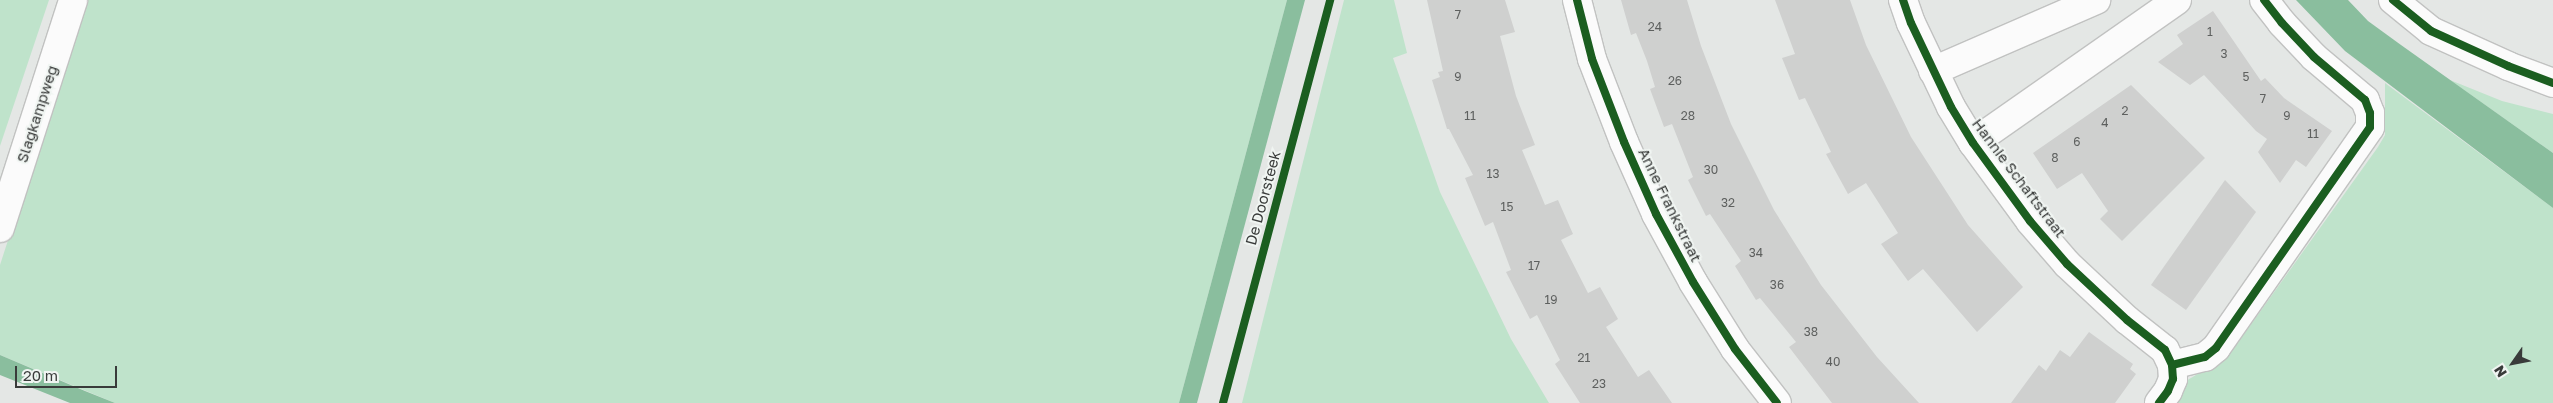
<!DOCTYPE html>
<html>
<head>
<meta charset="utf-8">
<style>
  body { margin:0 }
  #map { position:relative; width:2553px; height:403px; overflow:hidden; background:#e4e7e5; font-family:"Golos Text",sans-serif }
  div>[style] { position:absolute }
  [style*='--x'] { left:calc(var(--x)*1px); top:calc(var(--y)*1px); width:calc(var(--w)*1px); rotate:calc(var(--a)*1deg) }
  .green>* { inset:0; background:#bfe3cb }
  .water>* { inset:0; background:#8abe9e }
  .building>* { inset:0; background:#cfd0cf }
  .roads { filter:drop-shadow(1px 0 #c1c2c1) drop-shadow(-1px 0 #c1c2c1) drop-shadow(0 1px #c1c2c1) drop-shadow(0 -1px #c1c2c1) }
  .minor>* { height:28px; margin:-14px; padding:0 14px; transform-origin:14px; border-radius:14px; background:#fbfbfb }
  .cycleway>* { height:8px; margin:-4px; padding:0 4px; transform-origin:4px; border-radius:4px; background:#1b5e20 }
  span { translate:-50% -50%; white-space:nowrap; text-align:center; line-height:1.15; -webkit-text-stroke:4px #f0f5f2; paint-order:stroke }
  .number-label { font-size:12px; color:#5e605f }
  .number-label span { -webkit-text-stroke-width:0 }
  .street-label { font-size:15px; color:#393b3a }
  .north { position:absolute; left:2488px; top:338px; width:50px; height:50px; -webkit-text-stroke:4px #f0f5f2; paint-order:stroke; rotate:237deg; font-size:14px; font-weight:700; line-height:20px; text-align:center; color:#393b3a }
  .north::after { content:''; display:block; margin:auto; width:18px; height:22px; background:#393b3a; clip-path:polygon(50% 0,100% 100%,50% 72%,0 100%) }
  .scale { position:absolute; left:15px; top:366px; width:102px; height:22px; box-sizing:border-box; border:2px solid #393b3a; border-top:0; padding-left:6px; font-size:15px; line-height:18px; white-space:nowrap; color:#393b3a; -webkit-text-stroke:4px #f0f5f2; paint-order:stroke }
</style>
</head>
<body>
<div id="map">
  <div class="green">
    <i style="clip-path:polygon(0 0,49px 0,0 146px)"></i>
    <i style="clip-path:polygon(86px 0,1287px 0,1179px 403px,115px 403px,0 355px,0 265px)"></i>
    <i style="clip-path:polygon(1344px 0,1394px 0,1407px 53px,1393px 58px,1440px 192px,1511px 339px,1549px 403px,1242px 403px)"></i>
    <i style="clip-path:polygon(2450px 80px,2502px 101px,2553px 114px,2553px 153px)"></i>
    <i style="clip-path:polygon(2385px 83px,2553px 208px,2553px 403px,2173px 403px,2186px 381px,2229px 355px,2378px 147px,2385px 135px)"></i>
  </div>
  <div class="water">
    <i style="clip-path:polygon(1287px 0,1305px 0,1197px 403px,1179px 403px)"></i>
    <i style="clip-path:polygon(2296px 0,2348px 0,2368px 21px,2401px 45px,2553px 153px,2553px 208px,2345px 51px)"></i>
    <i style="clip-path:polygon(0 355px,85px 391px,115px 403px,70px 403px,0 375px)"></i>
  </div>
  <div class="building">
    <i style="clip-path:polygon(1427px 0,1505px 0,1515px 32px,1500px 36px,1516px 96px,1535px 145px,1522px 150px,1545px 205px,1558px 200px,1573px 234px,1561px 240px,1588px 293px,1600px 287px,1618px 319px,1606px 327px,1638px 377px,1649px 370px,1672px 403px,1580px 403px,1555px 364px,1560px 360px,1537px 315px,1530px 319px,1506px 272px,1511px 270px,1493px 222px,1485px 226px,1465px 178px,1473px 175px,1449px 129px,1447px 129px,1432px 80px,1440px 77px,1438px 72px,1443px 71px)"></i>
    <i style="clip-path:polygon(1621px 0,1687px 0,1701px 46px,1731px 124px,1774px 210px,1821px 285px,1877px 357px,1919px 403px,1832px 403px,1789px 347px,1796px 342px,1760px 298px,1756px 300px,1735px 266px,1741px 261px,1710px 214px,1706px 216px,1688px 180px,1693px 177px,1672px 124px,1664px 127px,1650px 89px,1655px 87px,1647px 61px,1636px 33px,1631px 35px)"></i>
    <i style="clip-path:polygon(1775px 0,1850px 0,1866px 45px,1911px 137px,1968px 225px,2023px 287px,1977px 332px,1923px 269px,1908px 281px,1881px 244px,1898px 233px,1866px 183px,1848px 194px,1826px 154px,1831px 152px,1805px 98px,1799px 100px,1782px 58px,1795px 54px)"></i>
    <i style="clip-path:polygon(2213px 11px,2261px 81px,2265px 78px,2284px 98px,2332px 131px,2306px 167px,2296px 160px,2280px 183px,2258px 152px,2267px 139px,2256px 131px,2204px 75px,2190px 85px,2158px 62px,2183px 44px,2177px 35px)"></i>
    <i style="clip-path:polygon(2131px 85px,2205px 158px,2122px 241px,2100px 219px,2108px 211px,2082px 173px,2057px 189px,2033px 153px)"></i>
    <i style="clip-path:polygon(2225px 180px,2256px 212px,2186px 310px,2151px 285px)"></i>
    <i style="clip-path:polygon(2089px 332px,2133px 364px,2130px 369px,2136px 374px,2115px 403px,2011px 403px,2039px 365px,2046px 371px,2060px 350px,2070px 357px)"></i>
  </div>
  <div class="roads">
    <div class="minor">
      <i style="--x:1577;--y:0;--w:61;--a:75.7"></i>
      <i style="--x:1592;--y:59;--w:89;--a:68.9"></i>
      <i style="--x:1624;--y:142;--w:79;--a:66"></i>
      <i style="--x:1656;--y:214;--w:77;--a:61.4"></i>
      <i style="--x:1693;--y:282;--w:79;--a:57.9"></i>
      <i style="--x:1735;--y:349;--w:68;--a:52.1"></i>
      <i style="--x:1903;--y:0;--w:24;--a:71"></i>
      <i style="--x:1911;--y:23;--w:93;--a:64.5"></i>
      <i style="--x:1951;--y:107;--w:42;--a:58.6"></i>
      <i style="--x:1973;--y:143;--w:97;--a:53.8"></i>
      <i style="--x:2030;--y:221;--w:57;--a:49.3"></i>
      <i style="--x:2067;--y:264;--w:82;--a:43"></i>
      <i style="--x:2127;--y:320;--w:48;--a:38.3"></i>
      <i style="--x:2165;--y:350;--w:17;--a:65"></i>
      <i style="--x:2172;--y:365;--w:14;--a:86"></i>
      <i style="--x:2173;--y:379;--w:13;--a:113"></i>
      <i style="--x:2168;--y:391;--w:15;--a:127"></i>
      <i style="--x:2393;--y:0;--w:49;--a:39.2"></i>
      <i style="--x:2431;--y:31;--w:85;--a:24.4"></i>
      <i style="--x:2508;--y:66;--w:48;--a:20.7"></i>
      <i style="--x:1933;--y:71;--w:178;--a:-23.5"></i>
      <i style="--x:1973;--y:143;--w:249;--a:-35"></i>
      <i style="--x:0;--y:228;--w:239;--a:-72.2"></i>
      <i style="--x:2172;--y:365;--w:34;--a:-14"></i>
      <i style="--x:2205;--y:357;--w:14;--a:-39"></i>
      <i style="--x:2216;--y:348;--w:269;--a:-55.1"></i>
      <i style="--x:2370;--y:127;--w:14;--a:-90"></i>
      <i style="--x:2370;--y:113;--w:14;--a:-111"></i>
      <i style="--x:2365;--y:100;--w:67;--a:-139.9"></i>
      <i style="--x:2314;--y:57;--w:47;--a:-133.3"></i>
      <i style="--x:2282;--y:23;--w:29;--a:-128"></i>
    </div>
  </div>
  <div class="cycleway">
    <i style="--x:1577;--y:0;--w:61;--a:75.7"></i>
    <i style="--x:1592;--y:59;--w:89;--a:68.9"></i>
    <i style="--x:1624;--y:142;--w:79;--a:66"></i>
    <i style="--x:1656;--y:214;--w:77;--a:61.4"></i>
    <i style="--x:1693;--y:282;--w:79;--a:57.9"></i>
    <i style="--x:1735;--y:349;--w:68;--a:52.1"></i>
    <i style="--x:1903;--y:0;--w:24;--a:71"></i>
    <i style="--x:1911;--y:23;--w:93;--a:64.5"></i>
    <i style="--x:1951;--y:107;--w:42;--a:58.6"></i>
    <i style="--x:1973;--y:143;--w:97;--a:53.8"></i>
    <i style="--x:2030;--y:221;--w:57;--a:49.3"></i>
    <i style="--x:2067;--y:264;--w:82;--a:43"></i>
    <i style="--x:2127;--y:320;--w:48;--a:38.3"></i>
    <i style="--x:2165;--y:350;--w:17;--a:65"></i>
    <i style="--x:2172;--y:365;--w:14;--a:86"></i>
    <i style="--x:2173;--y:379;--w:13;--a:113"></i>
    <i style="--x:2168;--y:391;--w:15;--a:127"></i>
    <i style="--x:2393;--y:0;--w:49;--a:39.2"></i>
    <i style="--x:2431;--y:31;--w:85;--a:24.4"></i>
    <i style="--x:2508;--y:66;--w:48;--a:20.7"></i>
    <i style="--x:2172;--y:365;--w:34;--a:-14"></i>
    <i style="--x:2205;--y:357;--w:14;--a:-39"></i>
    <i style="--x:2216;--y:348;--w:269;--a:-55.1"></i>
    <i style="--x:2370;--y:127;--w:14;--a:-90"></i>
    <i style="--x:2370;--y:113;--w:14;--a:-111"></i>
    <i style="--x:2365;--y:100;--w:67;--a:-139.9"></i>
    <i style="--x:2314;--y:57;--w:47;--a:-133.3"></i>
    <i style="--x:2282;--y:23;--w:29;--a:-128"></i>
    <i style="--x:1223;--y:403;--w:417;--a:-75.1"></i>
  </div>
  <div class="number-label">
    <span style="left:1458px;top:15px">7</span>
    <span style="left:1655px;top:27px">24</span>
    <span style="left:2210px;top:32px">1</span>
    <span style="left:2224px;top:54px">3</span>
    <span style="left:1458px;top:77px">9</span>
    <span style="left:2246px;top:77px">5</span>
    <span style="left:1675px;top:81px">26</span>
    <span style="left:2263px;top:99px">7</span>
    <span style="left:2125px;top:111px">2</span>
    <span style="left:1470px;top:116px">11</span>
    <span style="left:1688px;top:116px">28</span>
    <span style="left:2287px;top:116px">9</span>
    <span style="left:2105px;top:123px">4</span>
    <span style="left:2313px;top:134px">11</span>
    <span style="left:2077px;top:142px">6</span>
    <span style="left:2055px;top:158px">8</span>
    <span style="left:1711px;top:170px">30</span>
    <span style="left:1493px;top:174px">13</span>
    <span style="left:1728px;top:203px">32</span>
    <span style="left:1507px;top:207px">15</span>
    <span style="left:1756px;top:253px">34</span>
    <span style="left:1534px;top:266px">17</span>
    <span style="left:1777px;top:285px">36</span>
    <span style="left:1551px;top:300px">19</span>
    <span style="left:1811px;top:332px">38</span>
    <span style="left:1584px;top:358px">21</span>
    <span style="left:1833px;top:362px">40</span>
    <span style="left:1599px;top:384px">23</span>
  </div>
  <div class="street-label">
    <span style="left:37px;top:114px;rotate:-72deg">Slagkampweg</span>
    <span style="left:2019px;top:178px;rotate:53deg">Hannie Schaftstraat</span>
    <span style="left:1263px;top:198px;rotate:-75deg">De Doorsteek</span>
    <span style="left:1670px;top:205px;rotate:64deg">Anne Frankstraat</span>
  </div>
  <div class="north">N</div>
  <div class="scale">20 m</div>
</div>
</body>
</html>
